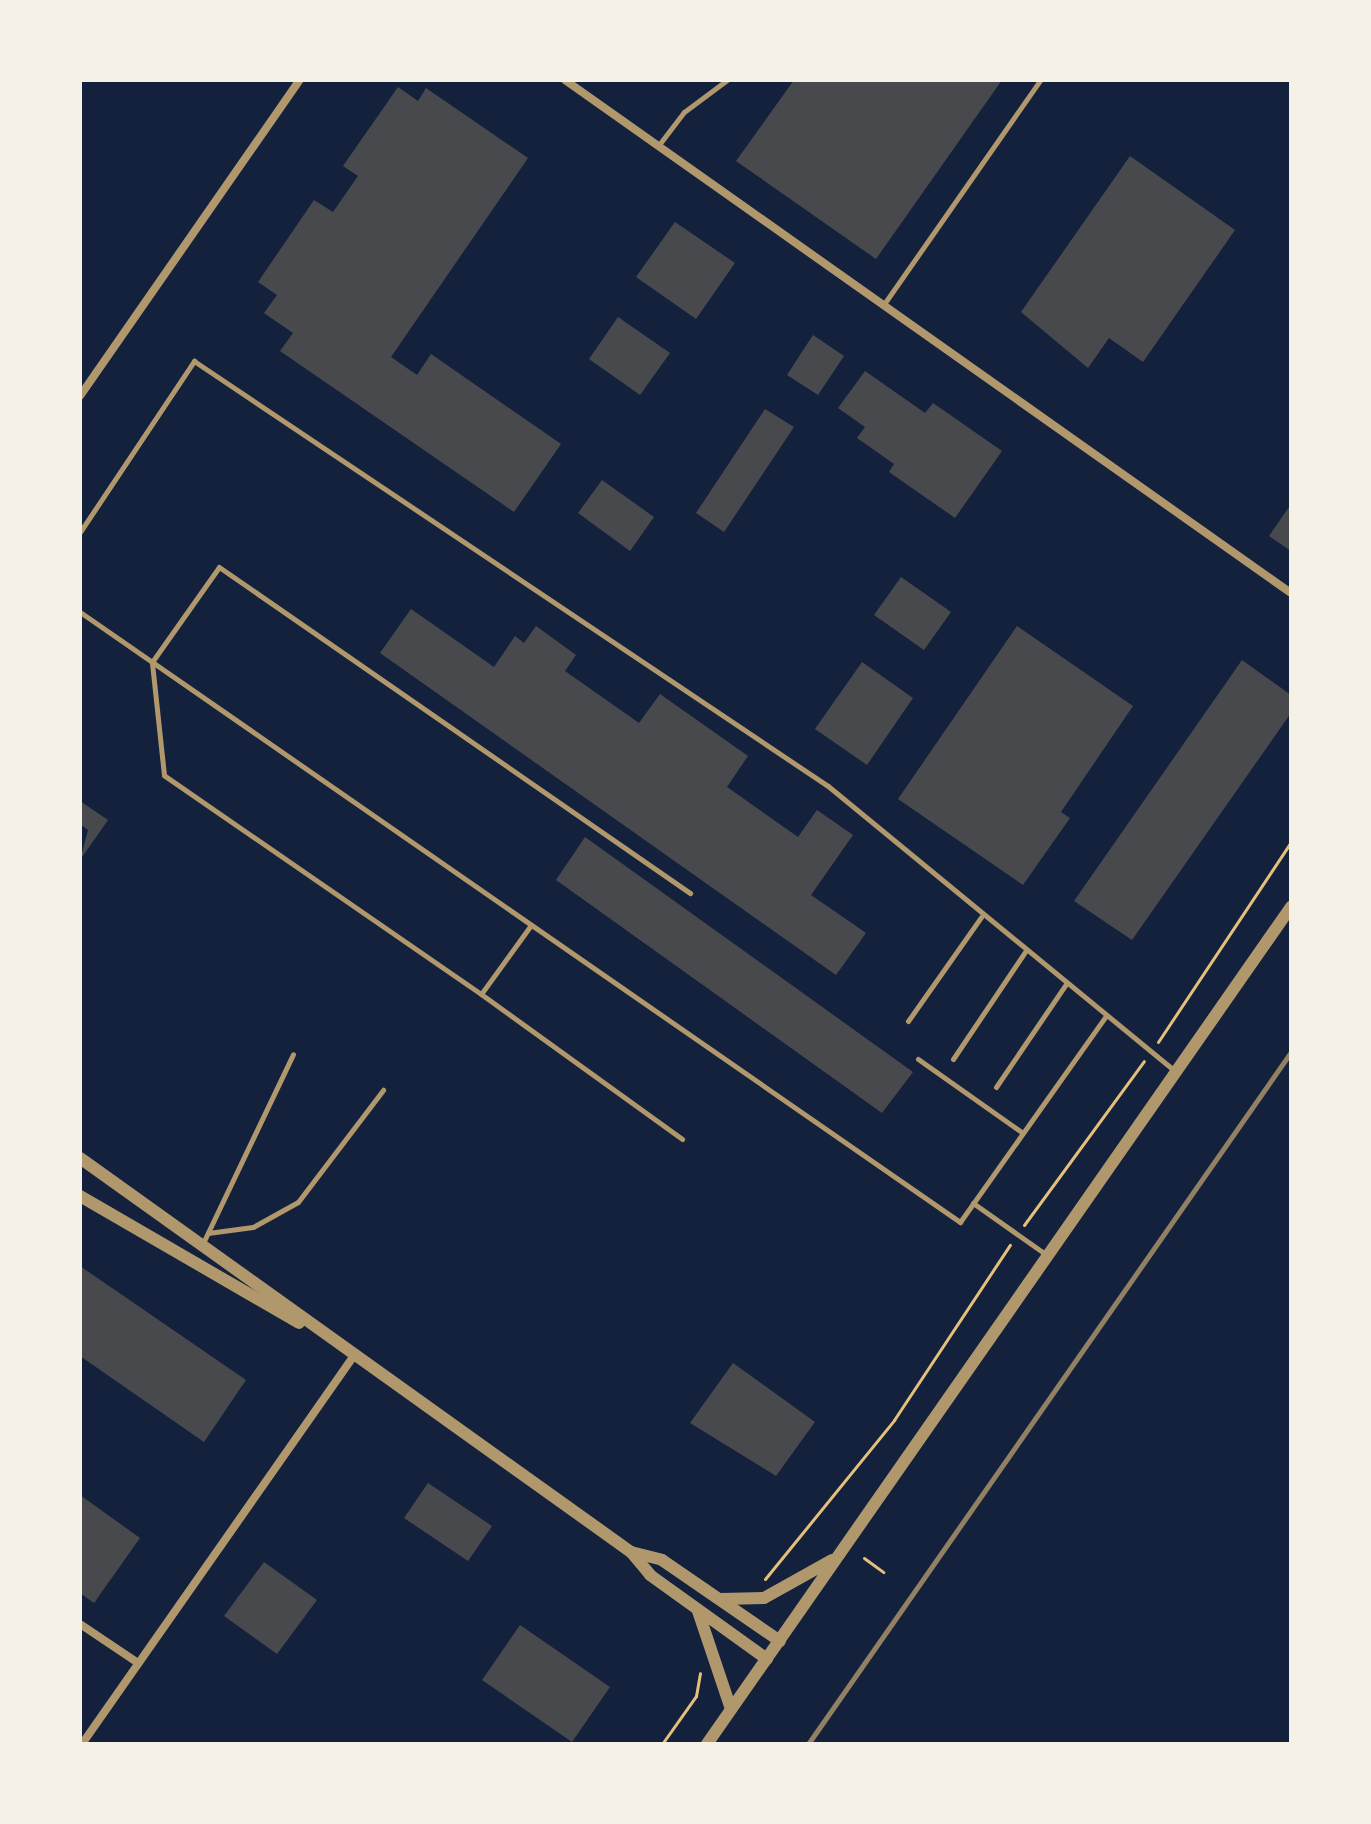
<!DOCTYPE html>
<html>
<head>
<meta charset="utf-8">
<style>
  body { margin:0 }
  #map { position:relative; width:1371px; height:1824px; overflow:hidden; background:#14213d; font-family:"Open Sans",sans-serif }
  div>[style] { position:absolute }
  [style*='--x'] { left:calc(var(--x)*1px); top:calc(var(--y)*1px); width:calc(var(--w)*1px); rotate:calc(var(--a)*1deg) }
  .building>* { inset:0; background:#48494c }
  .path>* { height:3px; margin:-1.5px; padding:0 1.5px; transform-origin:1.5px; border-radius:1.5px; background:#e5c07b }
  .service>* { height:5px; margin:-2.5px; padding:0 2.5px; transform-origin:2.5px; border-radius:2.5px; background:#b1986c }
  .minor>* { height:8px; margin:-4px; padding:0 4px; transform-origin:4px; border-radius:4px; background:#b1986c }
  .tertiary>* { height:12px; margin:-6px; padding:0 6px; transform-origin:6px; border-radius:6px; background:#b1986c }
  .rail>* { height:5px; margin:-2.5px; padding:0 2.5px; transform-origin:2.5px; border-radius:2.5px; background:#918062 }
  span { translate:-50% -50%; white-space:nowrap; text-align:center; line-height:1.15; -webkit-text-stroke:6px #f6f1e7; paint-order:stroke }
  .frame { position:absolute; inset:0; border:82px solid #f6f1e7; pointer-events:none }
</style>
</head>
<body>
<div id="map">
  <div class="building">
    <i style="clip-path:polygon(794px 80px,1002px 80px,876px 259px,736px 161px)"></i>
    <i style="clip-path:polygon(398px 87px,418px 101px,426px 88px,528px 158px,391px 357px,417px 375px,431px 354px,561px 444px,514px 512px,280px 351px,293px 333px,264px 313px,277px 295px,258px 282px,314px 200px,333px 212px,358px 176px,343px 166px)"></i>
    <i style="clip-path:polygon(1130px 156px,1235px 230px,1143px 362px,1109px 338px,1088px 368px,1021px 312px)"></i>
    <i style="clip-path:polygon(675px 222px,735px 263px,696px 319px,636px 277px)"></i>
    <i style="clip-path:polygon(618px 317px,670px 353px,640px 395px,589px 359px)"></i>
    <i style="clip-path:polygon(813px 335px,844px 356px,818px 395px,787px 375px)"></i>
    <i style="clip-path:polygon(865px 371px,925px 413px,933px 403px,1002px 451px,955px 518px,889px 472px,894px 464px,857px 438px,865px 427px,838px 408px)"></i>
    <i style="clip-path:polygon(765px 409px,794px 427px,724px 532px,696px 513px)"></i>
    <i style="clip-path:polygon(602px 480px,654px 517px,630px 551px,578px 513px)"></i>
    <i style="clip-path:polygon(1291px 504px,1291px 551px,1269px 536px)"></i>
    <i style="clip-path:polygon(901px 577px,951px 612px,924px 650px,874px 615px)"></i>
    <i style="clip-path:polygon(411px 609px,494px 667px,515px 636px,524px 643px,536px 626px,576px 655px,565px 671px,639px 723px,660px 694px,748px 756px,727px 787px,798px 837px,817px 810px,853px 835px,811px 895px,866px 933px,836px 975px,380px 653px)"></i>
    <i style="clip-path:polygon(1017px 626px,1133px 706px,1061px 812px,1070px 818px,1023px 885px,898px 799px)"></i>
    <i style="clip-path:polygon(1242px 660px,1291px 695px,1291px 713px,1132px 940px,1074px 901px)"></i>
    <i style="clip-path:polygon(862px 662px,913px 698px,867px 765px,815px 729px)"></i>
    <i style="clip-path:polygon(80px 801px,108px 820px,80px 860px,88px 830px,80px 824px)"></i>
    <i style="clip-path:polygon(585px 837px,913px 1072px,882px 1113px,556px 880px)"></i>
    <i style="clip-path:polygon(80px 1266px,246px 1380px,204px 1442px,80px 1356px)"></i>
    <i style="clip-path:polygon(733px 1363px,815px 1422px,776px 1476px,690px 1423px)"></i>
    <i style="clip-path:polygon(428px 1483px,492px 1526px,468px 1561px,404px 1518px)"></i>
    <i style="clip-path:polygon(80px 1495px,140px 1538px,94px 1603px,80px 1593px)"></i>
    <i style="clip-path:polygon(264px 1562px,317px 1600px,277px 1654px,224px 1616px)"></i>
    <i style="clip-path:polygon(520px 1625px,610px 1687px,572px 1742px,482px 1680px)"></i>
  </div>
  <div class="path">
    <i style="--x:1158;--y:1042;--w:240;--a:-56.4"></i>
    <i style="--x:1024;--y:1225;--w:203;--a:-53.8"></i>
    <i style="--x:864;--y:1558;--w:24;--a:36"></i>
    <i style="--x:765;--y:1579;--w:205;--a:-50.9"></i>
    <i style="--x:894;--y:1420;--w:210;--a:-56.5"></i>
    <i style="--x:662;--y:1744;--w:59;--a:-54.7"></i>
    <i style="--x:696;--y:1696;--w:23;--a:-80"></i>
  </div>
  <div class="service">
    <i style="--x:658;--y:146;--w:43;--a:-52.6"></i>
    <i style="--x:684;--y:112;--w:54;--a:-36.7"></i>
    <i style="--x:884;--y:304;--w:273;--a:-55.1"></i>
    <i style="--x:80;--y:532;--w:206;--a:-56.3"></i>
    <i style="--x:194;--y:361;--w:763;--a:33.84"></i>
    <i style="--x:828;--y:786;--w:449;--a:39.4"></i>
    <i style="--x:80;--y:612;--w:1071;--a:34.73"></i>
    <i style="--x:960;--y:1222;--w:251;--a:-54.7"></i>
    <i style="--x:531;--y:925;--w:85;--a:125.9"></i>
    <i style="--x:481;--y:994;--w:385;--a:-145.4"></i>
    <i style="--x:164;--y:775;--w:114;--a:-96.1"></i>
    <i style="--x:152;--y:662;--w:116;--a:-54.8"></i>
    <i style="--x:219;--y:567;--w:573;--a:34.69"></i>
    <i style="--x:481;--y:994;--w:248;--a:35.8"></i>
    <i style="--x:908;--y:1021;--w:127;--a:-54.9"></i>
    <i style="--x:918;--y:1059;--w:128;--a:35.2"></i>
    <i style="--x:953;--y:1059;--w:129;--a:-56.1"></i>
    <i style="--x:996;--y:1087;--w:125;--a:-55.8"></i>
    <i style="--x:973;--y:1203;--w:92;--a:35.2"></i>
    <i style="--x:208;--y:1233;--w:45;--a:-7.6"></i>
    <i style="--x:253;--y:1227;--w:51;--a:-29.1"></i>
    <i style="--x:298;--y:1202;--w:141;--a:-52.8"></i>
    <i style="--x:203;--y:1243;--w:209;--a:-64.5"></i>
  </div>
  <div class="minor">
    <i style="--x:565;--y:80;--w:889;--a:35.25"></i>
    <i style="--x:80;--y:396;--w:385;--a:-55.2"></i>
    <i style="--x:80;--y:1624;--w:70;--a:33.9"></i>
    <i style="--x:82;--y:1744;--w:475;--a:-55"></i>
  </div>
  <div class="tertiary">
    <i style="--x:80;--y:1158;--w:677;--a:35.57"></i>
    <i style="--x:631;--y:1552;--w:30;--a:50"></i>
    <i style="--x:650;--y:1575;--w:144;--a:35.7"></i>
    <i style="--x:80;--y:1196;--w:253;--a:30.1"></i>
    <i style="--x:631;--y:1552;--w:32;--a:14"></i>
    <i style="--x:662;--y:1560;--w:143;--a:34.5"></i>
    <i style="--x:721;--y:1599;--w:43;--a:-1.3"></i>
    <i style="--x:764;--y:1598;--w:78;--a:-29.2"></i>
    <i style="--x:698;--y:1611;--w:103;--a:71.4"></i>
    <i style="--x:707;--y:1744;--w:1021;--a:-55.1"></i>
  </div>
  <div class="rail">
    <i style="--x:808;--y:1744;--w:844;--a:-55.09"></i>
  </div>
  <div class="frame"></div>
</div>
</body>
</html>
